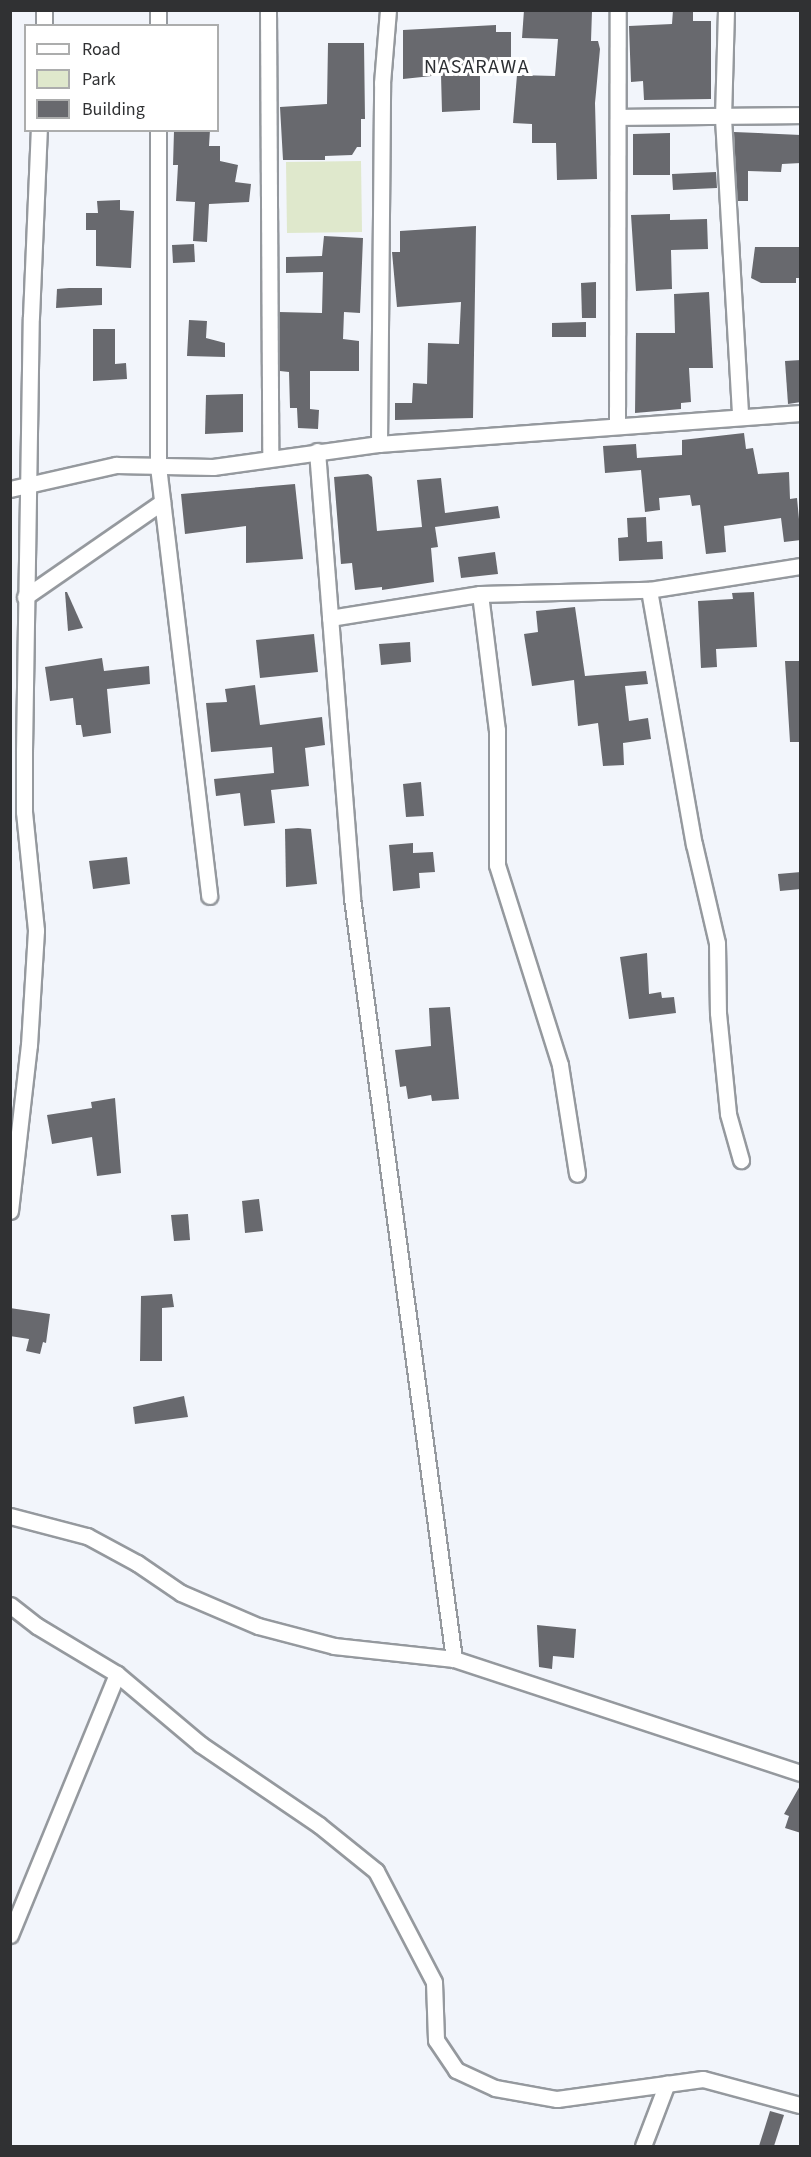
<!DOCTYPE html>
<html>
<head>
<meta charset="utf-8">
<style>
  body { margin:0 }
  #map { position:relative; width:811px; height:2157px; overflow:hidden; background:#f2f5fb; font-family:"Source Sans 3",sans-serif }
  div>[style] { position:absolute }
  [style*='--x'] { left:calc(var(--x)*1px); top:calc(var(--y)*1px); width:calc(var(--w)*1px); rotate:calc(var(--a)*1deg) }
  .green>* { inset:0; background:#dfe8cc }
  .building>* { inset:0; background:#68696e }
  .roads { filter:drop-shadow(2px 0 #95999e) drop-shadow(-2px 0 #95999e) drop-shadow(0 2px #95999e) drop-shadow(0 -2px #95999e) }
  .minor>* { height:15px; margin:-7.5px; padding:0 7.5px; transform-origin:7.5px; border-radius:7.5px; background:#fff }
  span { translate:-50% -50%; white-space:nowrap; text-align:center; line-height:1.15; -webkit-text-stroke:6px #fff; paint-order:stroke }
  .quarter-label { font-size:20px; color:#2c2f33; letter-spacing:1.5px }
  .frame { position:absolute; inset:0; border:12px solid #303133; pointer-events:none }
  .legend { position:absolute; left:24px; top:24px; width:195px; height:108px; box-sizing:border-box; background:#fff; border:2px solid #acadad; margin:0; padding:8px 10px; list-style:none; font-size:18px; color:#303133 }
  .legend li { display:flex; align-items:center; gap:12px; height:30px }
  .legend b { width:30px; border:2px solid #acadad }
</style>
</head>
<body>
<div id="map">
  <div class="green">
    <i style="clip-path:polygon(361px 161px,362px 232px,287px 233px,286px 162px)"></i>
  </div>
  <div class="building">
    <i style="clip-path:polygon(524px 10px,592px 11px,591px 41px,598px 41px,600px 49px,595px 103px,597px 179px,557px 180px,556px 143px,532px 143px,532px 124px,513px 123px,517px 75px,555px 76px,558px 39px,522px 38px)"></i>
    <i style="clip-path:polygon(673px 10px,693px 10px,693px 21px,711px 21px,711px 99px,644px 100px,643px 81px,631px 82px,629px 26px,672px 24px)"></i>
    <i style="clip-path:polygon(496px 25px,496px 32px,511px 32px,511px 61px,480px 62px,480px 110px,442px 112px,441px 75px,403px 79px,403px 30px)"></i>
    <i style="clip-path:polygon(328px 43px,364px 43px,365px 119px,361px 119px,361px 147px,357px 147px,352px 155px,325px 156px,325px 160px,283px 160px,280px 107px,327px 104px)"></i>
    <i style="clip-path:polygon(210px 130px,209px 146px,220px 146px,220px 161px,238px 165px,235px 182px,251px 184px,249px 202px,209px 204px,207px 242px,193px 241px,195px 202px,176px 201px,178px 165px,173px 165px,174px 131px)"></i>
    <i style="clip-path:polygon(734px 132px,801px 135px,801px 163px,782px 164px,781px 172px,748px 171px,748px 201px,737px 201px)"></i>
    <i style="clip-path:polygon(670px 133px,670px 175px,633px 175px,633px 134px)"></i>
    <i style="clip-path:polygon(716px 172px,717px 188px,673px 190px,672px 174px)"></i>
    <i style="clip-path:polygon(120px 200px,120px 210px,134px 211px,131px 268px,96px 266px,96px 230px,86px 230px,86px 213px,98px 213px,97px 201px)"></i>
    <i style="clip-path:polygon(670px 214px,670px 220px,707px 219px,708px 249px,671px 250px,672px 289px,636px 291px,631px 215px)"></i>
    <i style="clip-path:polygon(476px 226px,473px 418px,395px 420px,395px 403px,412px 403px,413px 383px,427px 384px,428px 343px,459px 344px,461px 302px,397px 307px,392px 252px,400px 252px,400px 231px)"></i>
    <i style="clip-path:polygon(324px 236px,363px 238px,360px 313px,344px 312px,343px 339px,359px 341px,359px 371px,310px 371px,310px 409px,319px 410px,318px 429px,298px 428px,297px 408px,290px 408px,289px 372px,280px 371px,279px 312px,322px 313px,323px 272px,286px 273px,286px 257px,322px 256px)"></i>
    <i style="clip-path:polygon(194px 244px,195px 262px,173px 263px,172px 245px)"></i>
    <i style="clip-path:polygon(755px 247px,801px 247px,801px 278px,796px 278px,796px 283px,761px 283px,751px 278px)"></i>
    <i style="clip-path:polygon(596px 282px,596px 318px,582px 318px,581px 283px)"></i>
    <i style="clip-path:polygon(69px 288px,102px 288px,102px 305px,56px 308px,57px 289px)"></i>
    <i style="clip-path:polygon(709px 292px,713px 368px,689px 368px,691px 402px,681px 403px,681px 409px,635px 413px,636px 333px,675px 333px,674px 294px)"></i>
    <i style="clip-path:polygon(189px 320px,207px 321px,206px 338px,225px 343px,225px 357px,187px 356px)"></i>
    <i style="clip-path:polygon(586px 322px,586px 337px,552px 337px,552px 323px)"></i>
    <i style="clip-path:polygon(93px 329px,115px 329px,115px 364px,126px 363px,127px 379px,93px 381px)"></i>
    <i style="clip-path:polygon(801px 360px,801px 402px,788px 404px,785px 361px)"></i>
    <i style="clip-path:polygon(243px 394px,243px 432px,205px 434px,206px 395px)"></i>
    <i style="clip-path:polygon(744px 433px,746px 449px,753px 448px,758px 474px,789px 472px,790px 499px,797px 498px,801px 540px,784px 542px,781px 518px,724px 526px,726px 552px,706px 554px,700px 505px,692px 506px,690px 495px,659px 498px,660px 510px,645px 512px,641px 470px,605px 473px,603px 446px,636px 444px,637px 458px,682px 455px,682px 440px)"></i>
    <i style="clip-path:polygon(368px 474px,372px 477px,377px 531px,422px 527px,417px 480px,441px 478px,445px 513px,498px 506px,500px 518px,435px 527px,438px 547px,431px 548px,434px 582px,382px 590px,382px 587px,355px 590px,352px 563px,341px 564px,334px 477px)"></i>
    <i style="clip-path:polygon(295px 484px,303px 559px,246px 563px,246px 526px,185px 534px,181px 494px)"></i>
    <i style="clip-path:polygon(646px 517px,647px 542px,662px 541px,663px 559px,619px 561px,618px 538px,628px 537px,627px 518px)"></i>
    <i style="clip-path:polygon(495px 552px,498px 574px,461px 578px,458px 557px)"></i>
    <i style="clip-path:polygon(65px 592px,67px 592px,83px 628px,68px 631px)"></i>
    <i style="clip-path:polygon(754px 592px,757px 647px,716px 649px,717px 667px,701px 668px,698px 601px,733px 599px,732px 593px)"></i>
    <i style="clip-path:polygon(575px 607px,585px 676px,646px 671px,648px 684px,625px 686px,629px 721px,648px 718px,651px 739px,623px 743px,624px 765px,603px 766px,598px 723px,578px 726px,574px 680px,532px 686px,524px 634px,538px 632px,536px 611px)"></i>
    <i style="clip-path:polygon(314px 634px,318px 672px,260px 678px,256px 640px)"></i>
    <i style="clip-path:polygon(410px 642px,411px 662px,381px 665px,379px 644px)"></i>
    <i style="clip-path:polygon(102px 658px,104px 671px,149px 666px,150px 684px,107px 689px,111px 733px,83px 737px,81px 725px,76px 725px,73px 698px,50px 701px,45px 667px)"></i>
    <i style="clip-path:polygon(785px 661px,801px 661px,801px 742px,790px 742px)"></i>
    <i style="clip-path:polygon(255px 685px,260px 725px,322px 717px,325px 745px,305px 748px,309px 786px,271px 790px,275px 823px,244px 826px,240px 793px,216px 796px,214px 779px,274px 773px,272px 747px,211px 752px,206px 703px,227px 702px,225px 689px)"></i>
    <i style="clip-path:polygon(421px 782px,424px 816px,406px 817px,403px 784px)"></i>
    <i style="clip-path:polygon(298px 828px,311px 829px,317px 884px,286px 887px,285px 829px)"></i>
    <i style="clip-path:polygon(413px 843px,413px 853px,433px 852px,435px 872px,419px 873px,420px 888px,393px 891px,389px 845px)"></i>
    <i style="clip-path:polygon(127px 857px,130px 884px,93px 889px,89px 861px)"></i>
    <i style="clip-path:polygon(801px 872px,801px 889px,780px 891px,778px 874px)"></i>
    <i style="clip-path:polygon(647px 953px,649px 994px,661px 992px,662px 998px,674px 997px,676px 1013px,629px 1019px,620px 957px)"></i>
    <i style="clip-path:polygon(450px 1007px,459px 1099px,432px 1101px,431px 1095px,408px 1099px,406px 1086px,400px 1087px,395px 1050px,431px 1046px,429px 1008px)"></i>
    <i style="clip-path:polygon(115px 1098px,121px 1173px,97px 1176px,92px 1137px,52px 1144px,47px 1115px,92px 1108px,91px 1102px)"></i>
    <i style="clip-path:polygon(259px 1199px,263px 1231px,245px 1233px,242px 1201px)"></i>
    <i style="clip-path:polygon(188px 1214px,190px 1240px,174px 1241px,171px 1215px)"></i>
    <i style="clip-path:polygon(172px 1294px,174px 1307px,162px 1308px,162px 1361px,140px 1361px,141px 1296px)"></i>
    <i style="clip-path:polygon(10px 1308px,50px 1314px,46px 1343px,43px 1342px,40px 1354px,26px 1351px,29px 1339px,10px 1336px)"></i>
    <i style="clip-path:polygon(184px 1396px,188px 1417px,135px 1424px,133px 1407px)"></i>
    <i style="clip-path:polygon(537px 1625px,576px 1629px,574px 1658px,553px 1656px,552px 1669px,539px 1667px)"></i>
    <i style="clip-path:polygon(801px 1784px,801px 1833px,785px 1828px,789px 1816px,784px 1814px)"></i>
    <i style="clip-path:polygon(770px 2111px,784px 2115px,774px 2146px,759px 2146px)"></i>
  </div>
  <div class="roads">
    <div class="minor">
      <i style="--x:158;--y:10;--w:16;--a:90"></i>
      <i style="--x:268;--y:10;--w:448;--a:89.7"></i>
      <i style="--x:726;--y:10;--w:108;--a:91.6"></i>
      <i style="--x:723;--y:118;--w:299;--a:86.7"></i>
      <i style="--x:44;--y:26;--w:16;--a:-90"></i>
      <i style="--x:618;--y:117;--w:182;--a:-0.6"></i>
      <i style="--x:158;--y:130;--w:336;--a:90"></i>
      <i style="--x:158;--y:466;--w:433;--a:83.2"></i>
      <i style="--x:617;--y:425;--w:415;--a:-89.9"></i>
      <i style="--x:379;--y:444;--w:361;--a:-89.5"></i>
      <i style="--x:382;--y:83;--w:73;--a:-85.3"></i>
      <i style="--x:317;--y:451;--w:448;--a:85.5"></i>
      <i style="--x:352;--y:898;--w:768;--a:82.37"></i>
      <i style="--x:10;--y:489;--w:109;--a:-12.8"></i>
      <i style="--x:116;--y:465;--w:97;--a:1.2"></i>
      <i style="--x:213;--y:467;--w:168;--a:-7.9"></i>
      <i style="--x:379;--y:444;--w:422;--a:-4.2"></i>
      <i style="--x:649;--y:590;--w:258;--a:80"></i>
      <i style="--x:694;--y:844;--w:102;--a:76.9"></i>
      <i style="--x:717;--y:943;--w:70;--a:89.2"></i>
      <i style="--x:718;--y:1013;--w:101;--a:84.3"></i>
      <i style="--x:728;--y:1114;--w:48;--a:74.2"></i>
      <i style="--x:480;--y:594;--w:137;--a:82.9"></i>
      <i style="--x:497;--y:730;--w:135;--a:90"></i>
      <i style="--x:497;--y:865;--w:210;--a:72.5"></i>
      <i style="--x:560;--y:1065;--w:110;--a:81.1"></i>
      <i style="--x:25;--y:597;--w:167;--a:-34.7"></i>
      <i style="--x:330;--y:618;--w:152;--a:-9.1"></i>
      <i style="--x:480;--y:594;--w:169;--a:-1.4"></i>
      <i style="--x:649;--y:590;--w:153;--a:-9"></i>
      <i style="--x:10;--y:1211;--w:167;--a:-83.5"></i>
      <i style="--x:29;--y:1045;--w:115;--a:-86.5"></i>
      <i style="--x:36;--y:930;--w:119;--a:-95.8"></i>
      <i style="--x:24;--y:812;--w:61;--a:-90"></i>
      <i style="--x:24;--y:751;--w:434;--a:-89.1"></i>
      <i style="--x:31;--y:317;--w:187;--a:-87.6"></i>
      <i style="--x:10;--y:1516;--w:80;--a:14.6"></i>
      <i style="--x:87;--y:1536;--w:57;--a:28.4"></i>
      <i style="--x:137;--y:1563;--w:53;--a:34.3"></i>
      <i style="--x:181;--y:1593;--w:84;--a:23.2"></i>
      <i style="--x:258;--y:1626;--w:79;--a:14.7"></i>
      <i style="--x:334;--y:1646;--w:121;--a:6.2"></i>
      <i style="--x:454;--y:1659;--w:364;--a:18.2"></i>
      <i style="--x:10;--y:1605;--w:34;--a:38"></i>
      <i style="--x:37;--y:1626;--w:93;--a:31"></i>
      <i style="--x:117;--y:1674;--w:109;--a:40.1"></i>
      <i style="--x:200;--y:1744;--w:144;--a:34.2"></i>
      <i style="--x:319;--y:1825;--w:73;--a:38.9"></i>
      <i style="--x:376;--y:1871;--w:125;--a:62.4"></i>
      <i style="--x:434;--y:1982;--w:58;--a:88"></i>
      <i style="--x:436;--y:2040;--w:36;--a:56"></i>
      <i style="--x:456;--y:2070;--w:43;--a:24.8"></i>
      <i style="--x:495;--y:2088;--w:63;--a:10.1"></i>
      <i style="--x:557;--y:2099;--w:147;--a:-7.8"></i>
      <i style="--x:703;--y:2079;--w:100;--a:15"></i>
      <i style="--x:10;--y:1935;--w:282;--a:-67.7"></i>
      <i style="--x:643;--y:2146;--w:67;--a:-69.1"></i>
    </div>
  </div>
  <div class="quarter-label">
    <span style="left:477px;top:67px">NASARAWA</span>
  </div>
  <div class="frame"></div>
  <ul class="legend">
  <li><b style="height:8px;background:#fff"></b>Road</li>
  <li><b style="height:16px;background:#dfe8cc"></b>Park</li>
  <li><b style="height:16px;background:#68696e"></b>Building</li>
  </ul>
</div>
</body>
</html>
